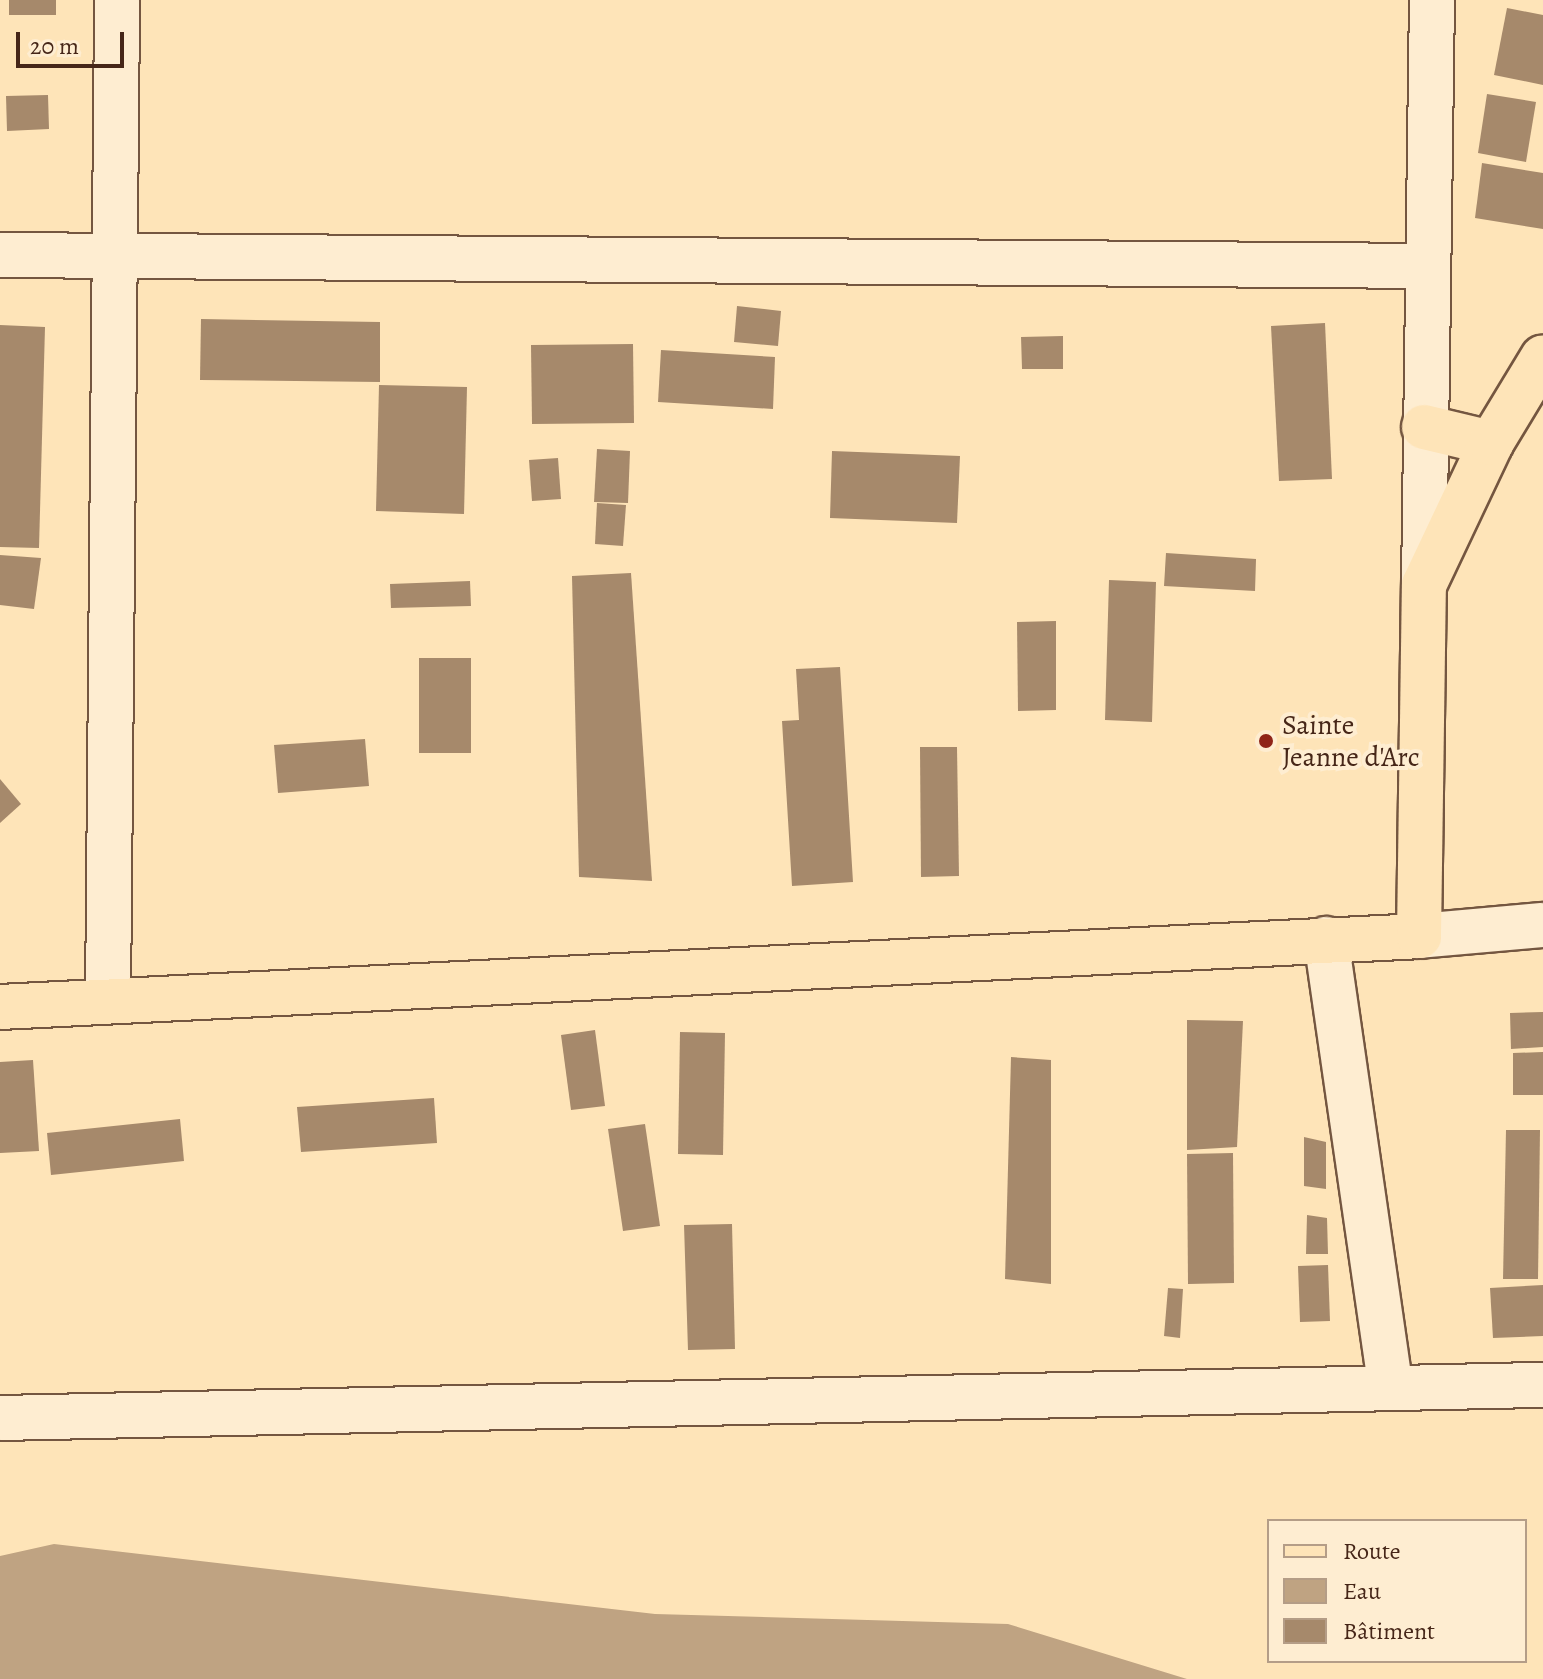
<!DOCTYPE html>
<html>
<head>
<meta charset="utf-8">
<style>
  body { margin:0 }
  #map { position:relative; width:1543px; height:1679px; overflow:hidden; background:#fee4b8; font-family:Alegreya,serif }
  div>[style] { position:absolute }
  [style*='--x'] { left:calc(var(--x)*1px); top:calc(var(--y)*1px); width:calc(var(--w)*1px); rotate:calc(var(--a)*1deg) }
  .water>* { inset:0; background:#bfa382 }
  .building>* { inset:0; background:#a6896b }
  .roads { filter:drop-shadow(2px 0 #745640) drop-shadow(-2px 0 #745640) drop-shadow(0 2px #745640) drop-shadow(0 -2px #745640) }
  .minor>* { height:44px; margin:-22px; padding:0 22px; transform-origin:22px; border-radius:22px; background:#feedd1 }
  .major>* { height:44px; margin:-22px; padding:0 22px; transform-origin:22px; border-radius:22px; background:#fee4b8 }
  .dots>* { width:22px; height:22px; translate:-50% -50%; box-sizing:border-box; border:4px solid #feedd1; border-radius:50% }
  span { translate:-50% -50%; white-space:nowrap; text-align:center; line-height:1.15; -webkit-text-stroke:8px #feedd1; paint-order:stroke }
  .poi-label { font-size:28px; color:#462618 }
  .left { translate:0 -50%; text-align:left }
  .legend { position:absolute; left:1267px; top:1519px; width:260px; height:144px; box-sizing:border-box; background:#feedd1; border:2px solid #b49d87; margin:0; padding:10px 14px; list-style:none; font-size:24px; color:#462618 }
  .legend li { display:flex; align-items:center; gap:16px; height:40px }
  .legend b { width:40px; border:2px solid #b49d87 }
  .scale { position:absolute; left:16px; top:32px; width:108px; height:36px; box-sizing:border-box; border:4px solid #462618; border-top:0; padding-left:10px; font-size:24px; line-height:28px; white-space:nowrap; color:#462618; -webkit-text-stroke:6px #feedd1; paint-order:stroke }
</style>
</head>
<body>
<div id="map">
  <div class="water">
    <i style="clip-path:polygon(54px 1544px,655px 1614px,1008px 1624px,1187px 1679px,0 1679px,0 1556px)"></i>
  </div>
  <div class="building">
    <i style="clip-path:polygon(9px 0,56px 0,56px 15px,9px 15px)"></i>
    <i style="clip-path:polygon(1507px 8px,1543px 15px,1543px 85px,1494px 75px)"></i>
    <i style="clip-path:polygon(1487px 94px,1536px 102px,1526px 162px,1478px 153px)"></i>
    <i style="clip-path:polygon(48px 95px,49px 129px,7px 131px,6px 96px)"></i>
    <i style="clip-path:polygon(1482px 163px,1543px 173px,1543px 229px,1475px 218px)"></i>
    <i style="clip-path:polygon(737px 306px,781px 311px,778px 346px,734px 342px)"></i>
    <i style="clip-path:polygon(201px 319px,380px 322px,380px 382px,200px 380px)"></i>
    <i style="clip-path:polygon(1325px 323px,1332px 479px,1279px 481px,1271px 326px)"></i>
    <i style="clip-path:polygon(0 325px,45px 327px,39px 548px,0 547px)"></i>
    <i style="clip-path:polygon(1063px 336px,1063px 369px,1022px 369px,1021px 337px)"></i>
    <i style="clip-path:polygon(633px 344px,634px 423px,532px 424px,531px 345px)"></i>
    <i style="clip-path:polygon(661px 350px,775px 357px,773px 409px,658px 402px)"></i>
    <i style="clip-path:polygon(379px 385px,467px 387px,464px 514px,376px 511px)"></i>
    <i style="clip-path:polygon(597px 449px,630px 451px,628px 503px,594px 502px)"></i>
    <i style="clip-path:polygon(832px 451px,960px 456px,957px 523px,830px 518px)"></i>
    <i style="clip-path:polygon(558px 458px,561px 499px,532px 501px,529px 460px)"></i>
    <i style="clip-path:polygon(597px 503px,626px 505px,623px 546px,595px 544px)"></i>
    <i style="clip-path:polygon(1166px 553px,1256px 559px,1255px 591px,1164px 586px)"></i>
    <i style="clip-path:polygon(0 555px,41px 558px,34px 609px,0 605px)"></i>
    <i style="clip-path:polygon(631px 573px,652px 881px,579px 877px,572px 576px)"></i>
    <i style="clip-path:polygon(1109px 580px,1156px 582px,1152px 722px,1105px 720px)"></i>
    <i style="clip-path:polygon(470px 581px,471px 606px,391px 608px,390px 584px)"></i>
    <i style="clip-path:polygon(1056px 621px,1056px 710px,1018px 711px,1017px 622px)"></i>
    <i style="clip-path:polygon(419px 658px,471px 658px,471px 753px,419px 753px)"></i>
    <i style="clip-path:polygon(840px 667px,853px 882px,792px 886px,782px 721px,799px 720px,796px 669px)"></i>
    <i style="clip-path:polygon(365px 739px,369px 786px,278px 793px,274px 745px)"></i>
    <i style="clip-path:polygon(920px 747px,957px 747px,959px 876px,921px 877px)"></i>
    <i style="clip-path:polygon(0 779px,21px 804px,0 823px)"></i>
    <i style="clip-path:polygon(1543px 1012px,1543px 1047px,1511px 1049px,1510px 1013px)"></i>
    <i style="clip-path:polygon(1187px 1020px,1243px 1021px,1237px 1147px,1187px 1150px)"></i>
    <i style="clip-path:polygon(595px 1030px,605px 1106px,571px 1110px,561px 1035px)"></i>
    <i style="clip-path:polygon(680px 1032px,725px 1033px,723px 1155px,678px 1154px)"></i>
    <i style="clip-path:polygon(1543px 1052px,1543px 1095px,1513px 1095px,1513px 1053px)"></i>
    <i style="clip-path:polygon(1011px 1057px,1051px 1060px,1051px 1284px,1005px 1279px)"></i>
    <i style="clip-path:polygon(33px 1060px,39px 1151px,0 1153px,0 1062px)"></i>
    <i style="clip-path:polygon(434px 1098px,437px 1143px,301px 1152px,297px 1107px)"></i>
    <i style="clip-path:polygon(180px 1119px,184px 1161px,51px 1175px,47px 1133px)"></i>
    <i style="clip-path:polygon(645px 1124px,660px 1226px,623px 1231px,608px 1129px)"></i>
    <i style="clip-path:polygon(1506px 1130px,1540px 1130px,1538px 1279px,1503px 1279px)"></i>
    <i style="clip-path:polygon(1304px 1137px,1326px 1142px,1326px 1189px,1304px 1186px)"></i>
    <i style="clip-path:polygon(1233px 1153px,1234px 1283px,1188px 1284px,1187px 1154px)"></i>
    <i style="clip-path:polygon(1307px 1215px,1327px 1218px,1328px 1254px,1306px 1254px)"></i>
    <i style="clip-path:polygon(732px 1224px,735px 1349px,688px 1350px,684px 1225px)"></i>
    <i style="clip-path:polygon(1328px 1265px,1330px 1321px,1300px 1322px,1298px 1266px)"></i>
    <i style="clip-path:polygon(1543px 1285px,1543px 1336px,1493px 1338px,1490px 1288px)"></i>
    <i style="clip-path:polygon(1168px 1288px,1183px 1289px,1180px 1338px,1164px 1336px)"></i>
  </div>
  <div class="roads">
    <div class="minor">
      <i style="--x:0;--y:255;--w:1425;--a:0.44"></i>
      <i style="--x:1424;--y:585;--w:585;--a:-89.22"></i>
      <i style="--x:1419;--y:936;--w:124;--a:-5.1"></i>
      <i style="--x:1326;--y:939;--w:450;--a:81.8"></i>
      <i style="--x:108;--y:1000;--w:1000;--a:-89.48"></i>
      <i style="--x:0;--y:1418;--w:1543;--a:-1.23"></i>
    </div>
    <div class="major">
      <i style="--x:1424;--y:427;--w:69;--a:13.4"></i>
      <i style="--x:0;--y:1007;--w:1421;--a:-2.86"></i>
      <i style="--x:1419;--y:936;--w:351;--a:-89.2"></i>
      <i style="--x:1424;--y:585;--w:157;--a:-64.7"></i>
      <i style="--x:1491;--y:443;--w:100;--a:-58.8"></i>
    </div>
  </div>
  <div class="dots">
    <i style="left:1266px;top:741px;background:#8f2418"></i>
  </div>
  <div class="poi-label">
    <span class="left" style="left:1282px;top:741px">Sainte<br>Jeanne d'Arc</span>
  </div>
  <ul class="legend">
  <li><b style="height:10px;background:#fee4b8"></b>Route</li>
  <li><b style="height:22px;background:#bfa382"></b>Eau</li>
  <li><b style="height:22px;background:#a6896b"></b>Bâtiment</li>
  </ul>
  <div class="scale">20 m</div>
</div>
</body>
</html>
